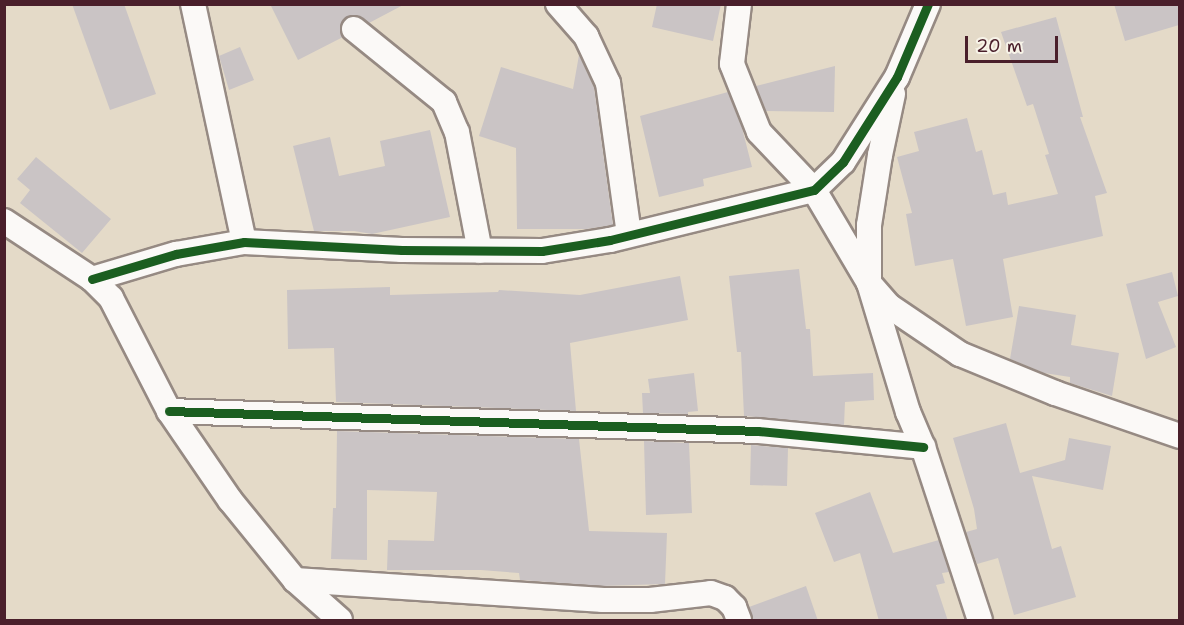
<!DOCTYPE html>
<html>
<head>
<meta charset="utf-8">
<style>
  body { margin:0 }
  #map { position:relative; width:1184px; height:625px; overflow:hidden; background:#e4dac8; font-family:"Shantell Sans",sans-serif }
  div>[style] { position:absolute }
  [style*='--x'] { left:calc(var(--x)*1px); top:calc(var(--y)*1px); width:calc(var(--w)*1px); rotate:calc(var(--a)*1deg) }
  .building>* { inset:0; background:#cac4c5 }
  .roads { filter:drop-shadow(2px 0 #968a83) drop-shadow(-2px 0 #968a83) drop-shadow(0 2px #968a83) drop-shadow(0 -2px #968a83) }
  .street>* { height:24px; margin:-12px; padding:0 12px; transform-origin:12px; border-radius:12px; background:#fbf9f7 }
  .cycleway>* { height:9px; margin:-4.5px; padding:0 4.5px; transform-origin:4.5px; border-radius:4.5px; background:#1b5e20 }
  span { translate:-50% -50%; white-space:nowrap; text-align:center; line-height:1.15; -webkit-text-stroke:4.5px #f7f3e8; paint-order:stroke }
  .frame { position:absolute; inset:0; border:6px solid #4a1f2b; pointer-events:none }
  .scale { position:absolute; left:965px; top:36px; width:93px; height:27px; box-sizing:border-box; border:3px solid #4a1f2b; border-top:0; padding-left:8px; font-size:18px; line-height:21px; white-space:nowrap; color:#4a1f2b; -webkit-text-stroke:4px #f7f3e8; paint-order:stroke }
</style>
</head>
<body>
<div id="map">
  <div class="building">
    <i style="clip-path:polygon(72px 4px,124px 4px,156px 94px,110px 110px)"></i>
    <i style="clip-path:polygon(270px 4px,405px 4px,369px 23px,357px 15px,348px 16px,340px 26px,343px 37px,298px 60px)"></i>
    <i style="clip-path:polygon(657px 4px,721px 4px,713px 41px,652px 27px)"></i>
    <i style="clip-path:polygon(1114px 4px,1179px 4px,1179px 25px,1125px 41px)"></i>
    <i style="clip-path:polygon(1056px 17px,1083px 117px,1080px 117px,1107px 193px,1095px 196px,1103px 236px,1003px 259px,1013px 317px,966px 326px,953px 259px,915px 266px,906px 214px,912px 213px,897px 157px,919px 151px,914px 132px,967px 118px,976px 152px,982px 150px,993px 195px,1006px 192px,1008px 205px,1058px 194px,1045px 155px,1049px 154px,1033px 104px,1027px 106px,1001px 32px)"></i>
    <i style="clip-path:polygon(240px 47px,254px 80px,229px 90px,219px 56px)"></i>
    <i style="clip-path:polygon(579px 55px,594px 87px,613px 225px,587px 229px,517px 229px,516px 148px,479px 136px,501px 67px,573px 89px)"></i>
    <i style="clip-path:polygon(835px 66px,834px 112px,766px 111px,756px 86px)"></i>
    <i style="clip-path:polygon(728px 92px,742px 128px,752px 167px,703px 179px,704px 186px,659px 197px,640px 116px)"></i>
    <i style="clip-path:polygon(430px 130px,450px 217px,372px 234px,354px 231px,314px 231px,293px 146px,330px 137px,339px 176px,385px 166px,380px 141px)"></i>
    <i style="clip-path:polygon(36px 157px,111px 219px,82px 253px,20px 203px,30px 190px,17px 179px)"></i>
    <i style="clip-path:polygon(799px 269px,806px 329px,810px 329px,813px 376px,873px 373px,874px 400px,845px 402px,844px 425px,744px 416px,741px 352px,737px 352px,729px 276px)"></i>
    <i style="clip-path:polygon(1172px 272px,1178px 296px,1158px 302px,1176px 347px,1146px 359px,1126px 284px)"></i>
    <i style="clip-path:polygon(680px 276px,688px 320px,570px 343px,576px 411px,336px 402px,334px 348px,288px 349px,287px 290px,390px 287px,390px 295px,498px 292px,499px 290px,580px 295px)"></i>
    <i style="clip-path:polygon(1019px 306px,1076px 315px,1071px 345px,1119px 353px,1112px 396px,1070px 383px,1070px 377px,1044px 373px,1010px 359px)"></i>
    <i style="clip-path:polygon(694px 373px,698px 411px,688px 412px,688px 414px,643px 413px,642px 393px,650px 393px,648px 379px)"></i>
    <i style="clip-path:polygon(1006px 423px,1020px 473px,1065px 460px,1069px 438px,1111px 446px,1103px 490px,1032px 476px,1052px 549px,1061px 546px,1076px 597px,1014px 615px,998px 558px,977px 564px,966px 532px,977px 529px,974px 509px,953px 438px)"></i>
    <i style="clip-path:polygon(337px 431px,579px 439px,589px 531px,667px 533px,665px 584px,602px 586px,520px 580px,519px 573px,481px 570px,387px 570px,388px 540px,434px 541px,437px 492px,367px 490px,367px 560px,331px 559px,333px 508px,336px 508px)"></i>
    <i style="clip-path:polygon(644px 441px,689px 443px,692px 513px,646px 515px)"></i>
    <i style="clip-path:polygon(751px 445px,788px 448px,787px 486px,750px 485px)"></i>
    <i style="clip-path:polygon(870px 492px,893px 553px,939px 540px,949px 572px,942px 573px,945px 583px,936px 585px,948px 621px,879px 621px,860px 553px,834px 562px,815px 513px)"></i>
    <i style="clip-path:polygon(806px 586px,818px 621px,753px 621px,749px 607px)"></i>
  </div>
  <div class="roads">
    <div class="street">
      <i style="--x:193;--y:4;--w:243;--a:77.9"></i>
      <i style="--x:558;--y:4;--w:43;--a:48.8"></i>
      <i style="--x:586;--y:36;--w:52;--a:64.9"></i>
      <i style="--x:608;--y:83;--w:153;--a:82.1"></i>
      <i style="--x:739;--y:4;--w:60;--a:96.7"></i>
      <i style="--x:732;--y:64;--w:73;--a:68.3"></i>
      <i style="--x:759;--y:132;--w:80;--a:46.5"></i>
      <i style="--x:814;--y:190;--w:108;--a:59.4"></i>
      <i style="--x:869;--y:283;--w:135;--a:73.2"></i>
      <i style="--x:908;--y:412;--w:38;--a:67"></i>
      <i style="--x:923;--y:447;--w:182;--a:71.8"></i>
      <i style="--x:354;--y:29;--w:116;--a:39"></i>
      <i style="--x:444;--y:102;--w:33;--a:67"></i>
      <i style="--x:457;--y:132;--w:121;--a:79.1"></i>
      <i style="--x:893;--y:94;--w:62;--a:102"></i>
      <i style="--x:880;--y:155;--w:71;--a:98.9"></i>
      <i style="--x:869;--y:225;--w:58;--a:90"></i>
      <i style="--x:869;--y:283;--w:30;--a:49"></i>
      <i style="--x:889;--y:306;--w:86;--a:34.1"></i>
      <i style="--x:960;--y:354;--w:103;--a:22.3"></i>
      <i style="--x:1055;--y:393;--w:132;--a:19"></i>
      <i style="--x:4;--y:221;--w:105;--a:33.4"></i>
      <i style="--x:92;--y:279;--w:27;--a:45"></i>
      <i style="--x:111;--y:298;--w:127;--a:62.8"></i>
      <i style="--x:169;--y:411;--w:108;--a:55.6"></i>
      <i style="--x:230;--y:500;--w:103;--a:50.9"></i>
      <i style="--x:295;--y:580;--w:60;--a:41.6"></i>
      <i style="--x:92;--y:279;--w:88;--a:-16.6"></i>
      <i style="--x:176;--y:254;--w:69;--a:-10"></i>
      <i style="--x:244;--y:242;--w:158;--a:2.9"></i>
      <i style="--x:402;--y:250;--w:140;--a:0.4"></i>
      <i style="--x:542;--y:251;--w:69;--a:-9.2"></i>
      <i style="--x:610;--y:240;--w:210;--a:-13.8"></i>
      <i style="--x:814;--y:190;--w:40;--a:-44"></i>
      <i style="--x:843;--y:162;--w:101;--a:-57.6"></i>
      <i style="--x:897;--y:77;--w:79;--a:-67"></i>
      <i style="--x:169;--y:411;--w:589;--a:1.94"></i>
      <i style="--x:758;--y:431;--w:166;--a:5.5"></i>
      <i style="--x:295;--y:580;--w:309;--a:3.7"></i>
      <i style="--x:603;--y:600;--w:47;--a:0"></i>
      <i style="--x:650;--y:600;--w:61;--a:-6.5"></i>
      <i style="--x:711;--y:593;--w:15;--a:20"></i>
      <i style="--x:725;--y:598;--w:13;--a:45"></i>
      <i style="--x:734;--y:607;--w:14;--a:69"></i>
    </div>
  </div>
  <div class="cycleway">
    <i style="--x:92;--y:279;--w:88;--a:-16.6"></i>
    <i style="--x:176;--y:254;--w:69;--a:-10"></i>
    <i style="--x:244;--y:242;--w:158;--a:2.9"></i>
    <i style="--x:402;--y:250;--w:140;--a:0.4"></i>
    <i style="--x:542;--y:251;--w:69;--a:-9.2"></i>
    <i style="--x:610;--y:240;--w:210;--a:-13.8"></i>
    <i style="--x:814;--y:190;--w:40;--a:-44"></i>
    <i style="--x:843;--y:162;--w:101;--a:-57.6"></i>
    <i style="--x:897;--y:77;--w:79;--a:-67"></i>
    <i style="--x:169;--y:411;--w:589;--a:1.94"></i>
    <i style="--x:758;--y:431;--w:166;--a:5.5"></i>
  </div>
  <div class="frame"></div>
  <div class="scale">20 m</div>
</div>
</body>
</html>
